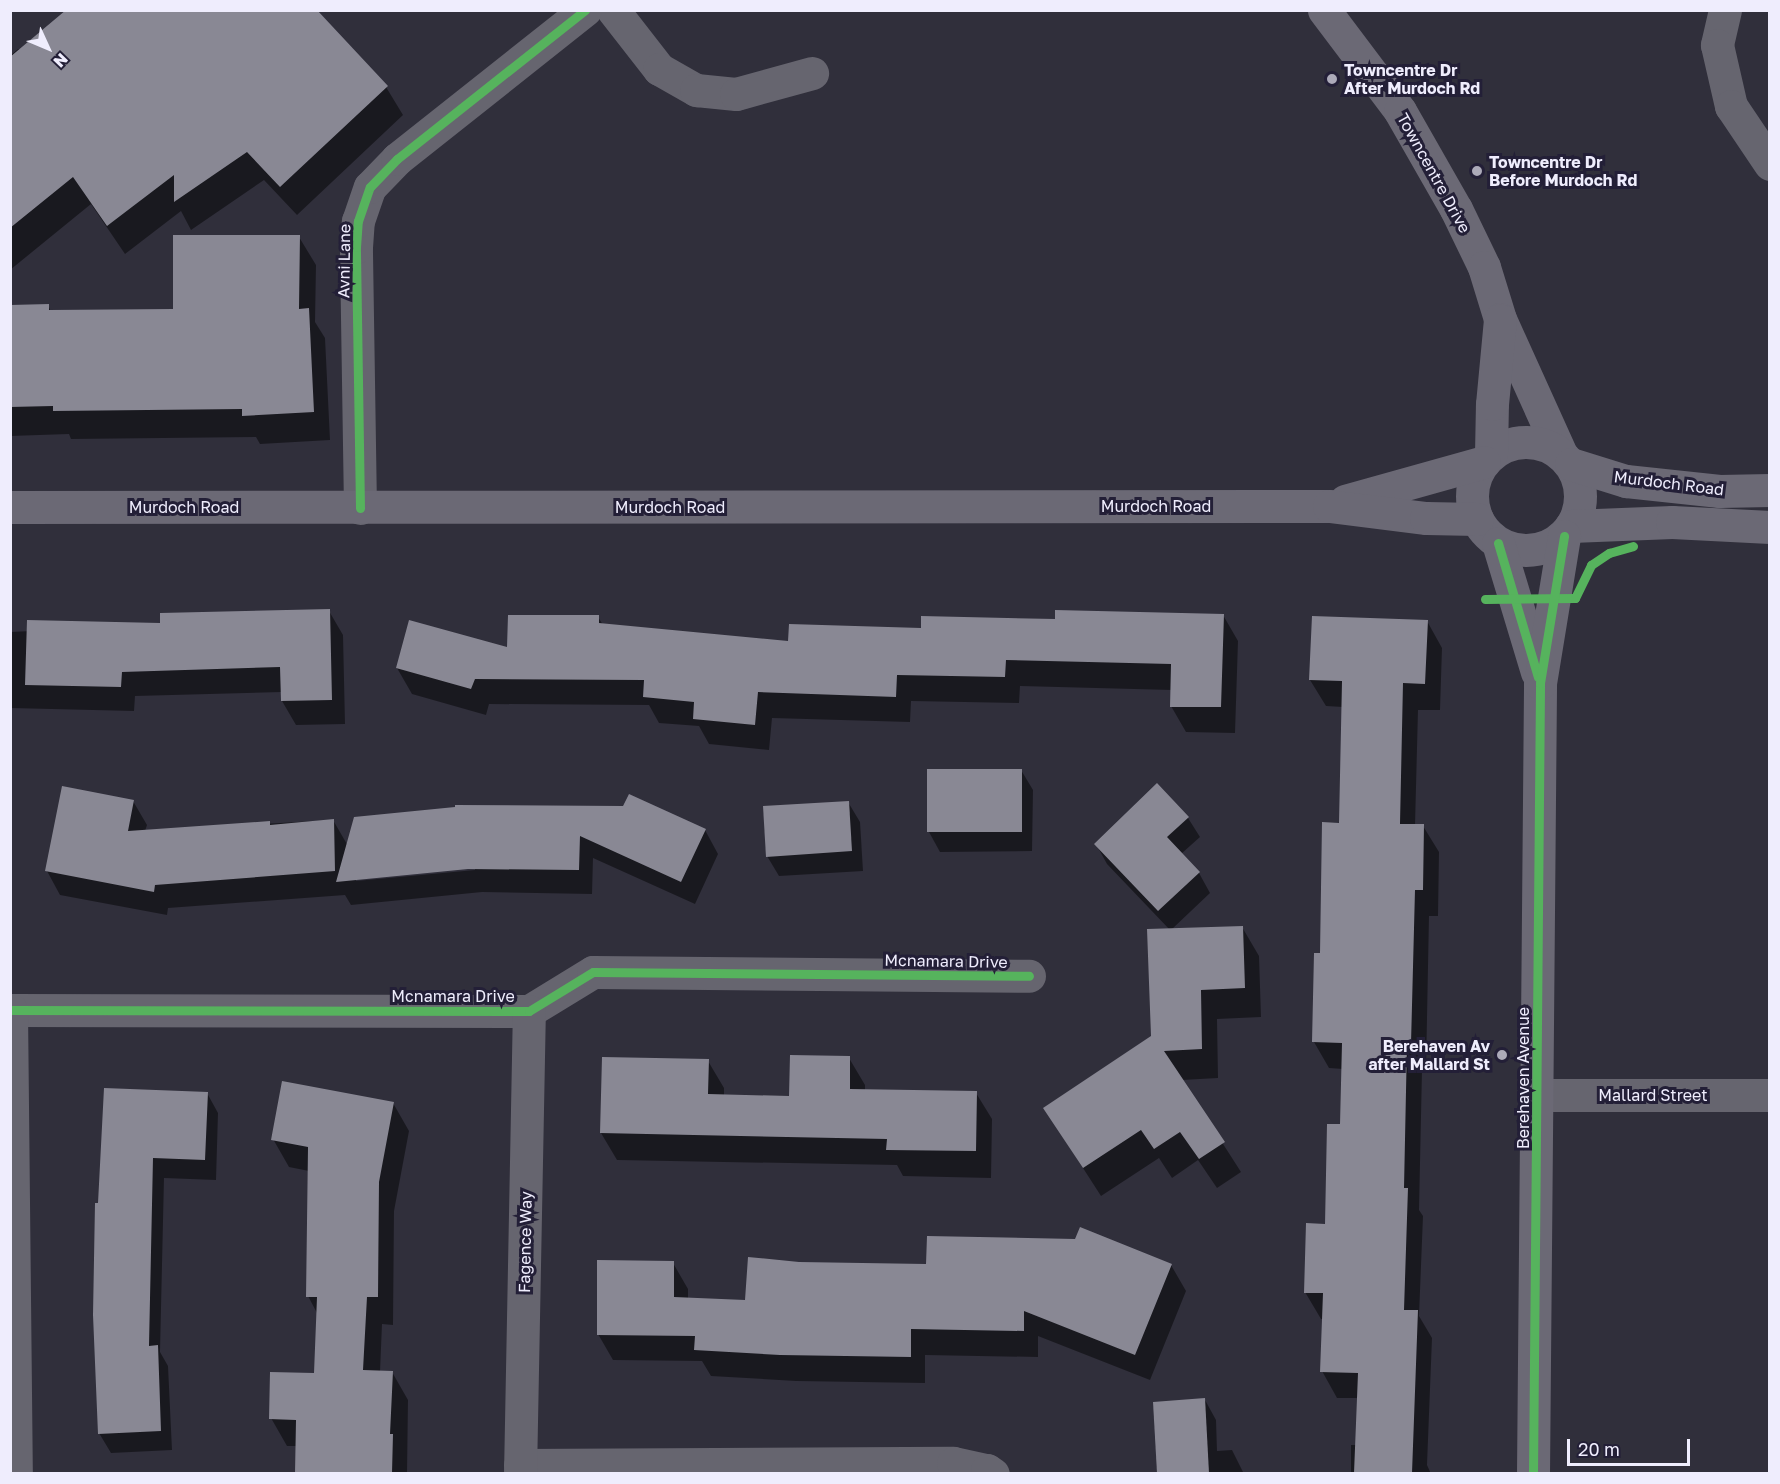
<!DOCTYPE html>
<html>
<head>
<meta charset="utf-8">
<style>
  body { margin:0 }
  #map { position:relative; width:1780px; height:1484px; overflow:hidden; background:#302f3b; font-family:"Golos Text",sans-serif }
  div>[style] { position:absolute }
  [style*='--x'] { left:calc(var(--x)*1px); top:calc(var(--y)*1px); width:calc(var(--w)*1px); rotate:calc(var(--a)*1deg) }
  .shadow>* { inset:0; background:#0007 }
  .building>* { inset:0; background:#898894 }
  .street>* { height:33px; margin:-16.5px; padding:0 16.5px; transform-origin:16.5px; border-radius:16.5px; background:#66656f }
  .secondary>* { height:33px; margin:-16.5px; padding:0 16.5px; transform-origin:16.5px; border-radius:16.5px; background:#6b6975 }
  .secondary>.ring { margin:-16.5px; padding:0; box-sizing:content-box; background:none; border:33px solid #6b6975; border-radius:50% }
  .cycleway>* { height:9px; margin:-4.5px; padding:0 4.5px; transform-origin:4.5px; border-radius:4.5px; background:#56b35d }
  .dots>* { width:16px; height:16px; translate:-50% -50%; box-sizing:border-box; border:3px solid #231f37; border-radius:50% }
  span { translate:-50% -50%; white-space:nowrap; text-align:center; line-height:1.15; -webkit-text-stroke:6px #231f37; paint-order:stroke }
  .poi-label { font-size:16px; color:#efedfd; font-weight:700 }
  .left { translate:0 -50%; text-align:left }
  .right { translate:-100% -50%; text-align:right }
  .street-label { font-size:16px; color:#efedfd }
  .frame { position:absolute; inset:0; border:12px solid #efedfd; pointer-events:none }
  .north { position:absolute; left:18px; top:18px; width:60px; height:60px; -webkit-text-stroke:4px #231f37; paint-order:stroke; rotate:134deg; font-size:16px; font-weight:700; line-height:24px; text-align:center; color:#efedfd }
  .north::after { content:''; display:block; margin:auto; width:21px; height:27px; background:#efedfd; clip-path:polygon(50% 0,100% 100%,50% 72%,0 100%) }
  .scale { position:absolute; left:1567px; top:1439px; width:123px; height:27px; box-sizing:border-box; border:3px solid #efedfd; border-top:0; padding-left:8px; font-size:18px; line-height:21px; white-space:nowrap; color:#efedfd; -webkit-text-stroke:4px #231f37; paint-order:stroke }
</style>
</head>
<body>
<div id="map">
  <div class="shadow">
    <i style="clip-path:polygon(18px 49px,386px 87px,403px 115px,297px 215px,264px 180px,191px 230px,181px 211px,125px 254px,91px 204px,10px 270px,10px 56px)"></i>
    <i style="clip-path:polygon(299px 237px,316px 265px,315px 322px,325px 338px,330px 440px,260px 444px,256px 437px,71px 439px,69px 434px,10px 436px,10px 306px,48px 305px,51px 312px,175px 310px)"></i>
    <i style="clip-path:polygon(329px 611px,343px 635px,345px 724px,296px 725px,282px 701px,282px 692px,135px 696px,134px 711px,10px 708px,10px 632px,162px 625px)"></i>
    <i style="clip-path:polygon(1223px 615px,1238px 641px,1235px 733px,1186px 732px,1171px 706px,1172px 690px,1020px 686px,1019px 703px,911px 701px,910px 722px,772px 718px,769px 750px,709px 744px,699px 726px,659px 723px,649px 705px,489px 704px,486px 715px,412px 694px,397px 668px,509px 649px,598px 617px,603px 625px,790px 643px,1056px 620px)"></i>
    <i style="clip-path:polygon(1427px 621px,1442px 648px,1440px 710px,1418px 710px,1415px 826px,1423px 826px,1439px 852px,1438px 916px,1429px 916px,1426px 1070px,1422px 1070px,1419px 1210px,1423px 1216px,1419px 1316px,1432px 1338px,1427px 1465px,1431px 1474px,1351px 1474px,1351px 1445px,1357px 1445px,1359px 1398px,1337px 1398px,1322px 1371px,1324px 1319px,1321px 1319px,1305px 1292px,1326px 1226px,1342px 1126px,1343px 1069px,1329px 1068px,1314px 1042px,1321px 955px,1341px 824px,1343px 707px,1326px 706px,1310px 680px)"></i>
    <i style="clip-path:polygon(1021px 770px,1033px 790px,1032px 851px,940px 852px,929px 832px,928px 771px)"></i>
    <i style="clip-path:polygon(evenodd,133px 801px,147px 825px,145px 831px,333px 820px,348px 846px,705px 830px,718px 854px,695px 904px,593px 858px,592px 894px,482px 892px,351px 905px,345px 895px,168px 908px,167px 915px,60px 895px,47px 871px,133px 801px,475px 867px,475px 870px,356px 881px,356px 878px,475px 867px)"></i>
    <i style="clip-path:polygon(848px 802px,860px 822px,863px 871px,779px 876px,767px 856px)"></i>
    <i style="clip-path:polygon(1188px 818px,1200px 837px,1181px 854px,1199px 873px,1210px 893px,1171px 930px,1242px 927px,1259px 956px,1261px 1017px,1217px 1019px,1218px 1078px,1182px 1080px,1241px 1172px,1217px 1188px,1198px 1160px,1172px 1178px,1159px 1158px,1101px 1196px,1045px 1109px,1152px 1037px,1170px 930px,1107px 864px,1096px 844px)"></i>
    <i style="clip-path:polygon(849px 1058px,865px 1085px,865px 1091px,976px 1093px,992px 1119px,991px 1178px,903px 1176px,897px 1165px,617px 1160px,601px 1133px,708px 1061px,724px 1088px,724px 1096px,791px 1097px)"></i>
    <i style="clip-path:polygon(207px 1093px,218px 1113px,216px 1180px,164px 1178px,160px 1352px,168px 1366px,172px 1450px,111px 1453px,99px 1433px,97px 1205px)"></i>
    <i style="clip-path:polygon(393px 1103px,409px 1131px,394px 1211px,393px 1325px,382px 1324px,380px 1372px,392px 1372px,408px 1400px,407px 1474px,297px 1474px,297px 1446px,287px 1446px,271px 1418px,315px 1375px,317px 1313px,308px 1296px,309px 1171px,289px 1167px,273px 1139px)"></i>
    <i style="clip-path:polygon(673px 1263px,688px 1289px,688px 1299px,747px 1302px,799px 1264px,1171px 1265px,1186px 1291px,1150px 1380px,1038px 1336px,1038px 1357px,925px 1355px,925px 1383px,796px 1381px,711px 1376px,702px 1361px,613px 1360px,598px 1334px)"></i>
    <i style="clip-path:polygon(1205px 1400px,1216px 1420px,1217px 1451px,1232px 1450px,1244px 1474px,1158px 1474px,1155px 1403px)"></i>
  </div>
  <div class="building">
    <i style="clip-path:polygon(66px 10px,317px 10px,388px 86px,280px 187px,247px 152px,174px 202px,174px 175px,107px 226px,73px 177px,10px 228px,10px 57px)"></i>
    <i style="clip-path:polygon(173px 235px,300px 235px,299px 309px,309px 308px,314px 412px,242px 416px,242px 409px,53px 411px,53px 406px,10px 407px,10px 305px,49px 304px,49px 310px,173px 309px)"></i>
    <i style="clip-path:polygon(330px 609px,332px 700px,281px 701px,280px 667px,122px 672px,121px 687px,25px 685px,27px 620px,160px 623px,160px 613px)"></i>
    <i style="clip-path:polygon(1055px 610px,1224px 614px,1221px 707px,1170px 707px,1171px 664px,1006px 660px,1005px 677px,897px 675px,896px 697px,758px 692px,755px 725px,693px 719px,694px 702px,643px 697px,644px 680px,475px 679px,471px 689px,396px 668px,409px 620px,507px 647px,508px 615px,599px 615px,599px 623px,788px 641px,789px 624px,921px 628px,921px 616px,1055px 619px)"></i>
    <i style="clip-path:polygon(1312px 616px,1428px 620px,1425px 684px,1403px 683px,1400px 824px,1424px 824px,1423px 890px,1415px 890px,1411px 1044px,1407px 1043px,1404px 1188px,1408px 1188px,1404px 1310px,1418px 1310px,1412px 1473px,1354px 1473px,1358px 1373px,1320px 1372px,1323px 1293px,1304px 1293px,1306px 1223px,1325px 1224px,1327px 1124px,1340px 1124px,1342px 1043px,1312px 1042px,1314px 953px,1320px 953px,1322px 822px,1339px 823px,1342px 681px,1309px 680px)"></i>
    <i style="clip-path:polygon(927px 769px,1022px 769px,1022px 832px,927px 832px)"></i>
    <i style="clip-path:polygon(1157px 783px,1189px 817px,1167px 837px,1200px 872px,1158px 911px,1094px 844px)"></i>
    <i style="clip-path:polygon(62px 786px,134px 800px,128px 831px,270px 821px,270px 825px,334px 819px,335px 871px,155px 885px,154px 892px,45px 871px)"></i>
    <i style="clip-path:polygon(629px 794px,706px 829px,681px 882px,580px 836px,579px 870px,468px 869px,336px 882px,354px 817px,455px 807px,455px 805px,623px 806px)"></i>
    <i style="clip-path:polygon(849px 801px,852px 851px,766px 857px,763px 806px)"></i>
    <i style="clip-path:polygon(1243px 926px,1245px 988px,1201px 990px,1202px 1049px,1164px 1051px,1225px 1142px,1199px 1159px,1180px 1132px,1154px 1149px,1141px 1130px,1083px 1168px,1043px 1108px,1151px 1036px,1147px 929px)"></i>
    <i style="clip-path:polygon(790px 1055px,850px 1056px,850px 1089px,977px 1091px,976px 1151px,886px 1150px,887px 1139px,600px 1133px,602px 1057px,709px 1059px,708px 1094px,789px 1096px)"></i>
    <i style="clip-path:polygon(282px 1081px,394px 1102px,379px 1182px,378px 1297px,367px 1297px,363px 1370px,393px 1371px,390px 1434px,393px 1434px,392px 1473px,295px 1473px,296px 1420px,269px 1419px,270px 1372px,314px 1373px,317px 1297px,306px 1297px,308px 1147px,271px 1140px)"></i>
    <i style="clip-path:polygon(104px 1088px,208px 1092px,205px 1160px,153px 1158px,149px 1346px,158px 1345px,161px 1431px,98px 1434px,93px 1315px,95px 1203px,98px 1203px)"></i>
    <i style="clip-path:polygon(1080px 1227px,1172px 1264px,1135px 1355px,1024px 1311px,1024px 1331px,911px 1329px,911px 1357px,780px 1355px,694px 1350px,695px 1336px,597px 1335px,597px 1260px,674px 1261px,674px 1297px,745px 1300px,748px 1257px,799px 1262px,926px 1264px,927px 1236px,1075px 1239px)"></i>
    <i style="clip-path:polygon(1205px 1398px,1209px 1473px,1157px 1473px,1153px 1402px)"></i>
  </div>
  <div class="street">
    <i style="--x:613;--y:10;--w:75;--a:52.1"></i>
    <i style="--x:659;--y:69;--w:43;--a:29.6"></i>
    <i style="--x:696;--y:90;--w:40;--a:5.7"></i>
    <i style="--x:736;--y:94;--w:79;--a:-15.4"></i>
    <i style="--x:1725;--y:10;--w:36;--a:103"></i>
    <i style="--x:1717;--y:45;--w:63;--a:77.1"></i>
    <i style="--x:1731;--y:106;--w:70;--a:56.1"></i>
    <i style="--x:360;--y:508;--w:261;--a:-90.9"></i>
    <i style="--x:356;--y:247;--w:26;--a:-86"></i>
    <i style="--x:358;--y:221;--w:36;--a:-71"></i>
    <i style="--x:370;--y:187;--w:39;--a:-46"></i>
    <i style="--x:397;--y:159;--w:240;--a:-38.4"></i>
    <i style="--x:10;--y:1010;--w:519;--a:0.11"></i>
    <i style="--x:529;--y:1011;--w:75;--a:-31.4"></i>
    <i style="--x:593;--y:972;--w:436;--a:0.5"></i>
    <i style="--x:11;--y:1010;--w:464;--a:89.4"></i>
    <i style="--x:1537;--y:1095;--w:233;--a:0"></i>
    <i style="--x:520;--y:1465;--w:433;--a:-0.3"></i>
    <i style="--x:953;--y:1463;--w:35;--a:12"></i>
    <i style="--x:987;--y:1470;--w:7;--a:34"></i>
    <i style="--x:520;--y:1474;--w:463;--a:-88.9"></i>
  </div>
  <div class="secondary">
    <i style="--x:1324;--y:10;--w:126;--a:53"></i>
    <i style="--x:1400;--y:111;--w:113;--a:60.3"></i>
    <i style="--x:1456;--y:209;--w:64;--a:64.2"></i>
    <i style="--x:1484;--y:267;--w:54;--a:72.9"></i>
    <i style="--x:1500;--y:319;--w:148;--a:65.7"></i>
    <i class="ring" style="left:1472px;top:442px;width:75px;height:75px"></i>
    <i style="--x:1491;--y:454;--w:50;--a:-88.9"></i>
    <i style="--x:1492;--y:404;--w:84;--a:-84.6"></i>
    <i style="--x:1571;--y:464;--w:58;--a:17.2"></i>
    <i style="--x:1626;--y:481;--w:94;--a:6.1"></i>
    <i style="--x:1719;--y:491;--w:51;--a:-1.1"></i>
    <i style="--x:1345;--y:501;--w:144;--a:-15.7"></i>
    <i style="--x:10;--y:507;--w:1319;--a:-0.04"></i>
    <i style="--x:1329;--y:506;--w:98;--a:7.1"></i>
    <i style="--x:1426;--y:518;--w:51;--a:1.1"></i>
    <i style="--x:1571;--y:526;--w:101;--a:-2.3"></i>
    <i style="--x:1672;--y:522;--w:98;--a:2.9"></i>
    <i style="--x:1498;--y:543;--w:135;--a:73.2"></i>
    <i style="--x:1533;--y:1474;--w:791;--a:-89.49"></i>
    <i style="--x:1540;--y:683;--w:149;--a:-80.7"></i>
  </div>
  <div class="cycleway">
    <i style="--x:360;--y:508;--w:261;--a:-90.9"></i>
    <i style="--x:356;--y:247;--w:26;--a:-86"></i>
    <i style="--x:358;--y:221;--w:36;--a:-71"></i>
    <i style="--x:370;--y:187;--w:39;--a:-46"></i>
    <i style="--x:397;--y:159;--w:240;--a:-38.4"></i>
    <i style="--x:1498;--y:543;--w:140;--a:73.4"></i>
    <i style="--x:1485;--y:599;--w:90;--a:-0.6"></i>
    <i style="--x:1575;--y:598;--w:37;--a:-64"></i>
    <i style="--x:1591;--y:565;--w:22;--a:-34"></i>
    <i style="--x:1609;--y:553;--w:25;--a:-16"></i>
    <i style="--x:10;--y:1010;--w:519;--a:0.11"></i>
    <i style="--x:529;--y:1011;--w:75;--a:-31.4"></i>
    <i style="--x:593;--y:972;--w:436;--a:0.5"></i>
    <i style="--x:1533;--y:1474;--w:791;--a:-89.49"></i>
    <i style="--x:1540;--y:683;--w:149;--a:-80.7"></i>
  </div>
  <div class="dots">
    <i style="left:1332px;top:79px;background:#acaab9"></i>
    <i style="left:1477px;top:171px;background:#acaab9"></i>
    <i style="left:1502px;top:1055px;background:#acaab9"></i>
  </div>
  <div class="poi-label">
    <span class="left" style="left:1344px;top:79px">Towncentre Dr<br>After Murdoch Rd</span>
    <span class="left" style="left:1489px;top:171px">Towncentre Dr<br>Before Murdoch Rd</span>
    <span class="right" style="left:1490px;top:1055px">Berehaven Av<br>after Mallard St</span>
  </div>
  <div class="street-label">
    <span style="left:1434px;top:173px;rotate:61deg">Towncentre Drive</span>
    <span style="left:344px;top:261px;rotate:-89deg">Avni Lane</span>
    <span style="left:1669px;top:483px;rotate:7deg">Murdoch Road</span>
    <span style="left:1156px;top:506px">Murdoch Road</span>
    <span style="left:184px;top:507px">Murdoch Road</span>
    <span style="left:670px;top:507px">Murdoch Road</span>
    <span style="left:946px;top:961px;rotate:1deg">Mcnamara Drive</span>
    <span style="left:453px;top:996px">Mcnamara Drive</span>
    <span style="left:1523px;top:1078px;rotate:-90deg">Berehaven Avenue</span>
    <span style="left:1653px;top:1095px">Mallard Street</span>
    <span style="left:525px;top:1242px;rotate:-89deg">Fagence Way</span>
  </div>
  <div class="frame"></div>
  <div class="north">N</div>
  <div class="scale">20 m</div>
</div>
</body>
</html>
